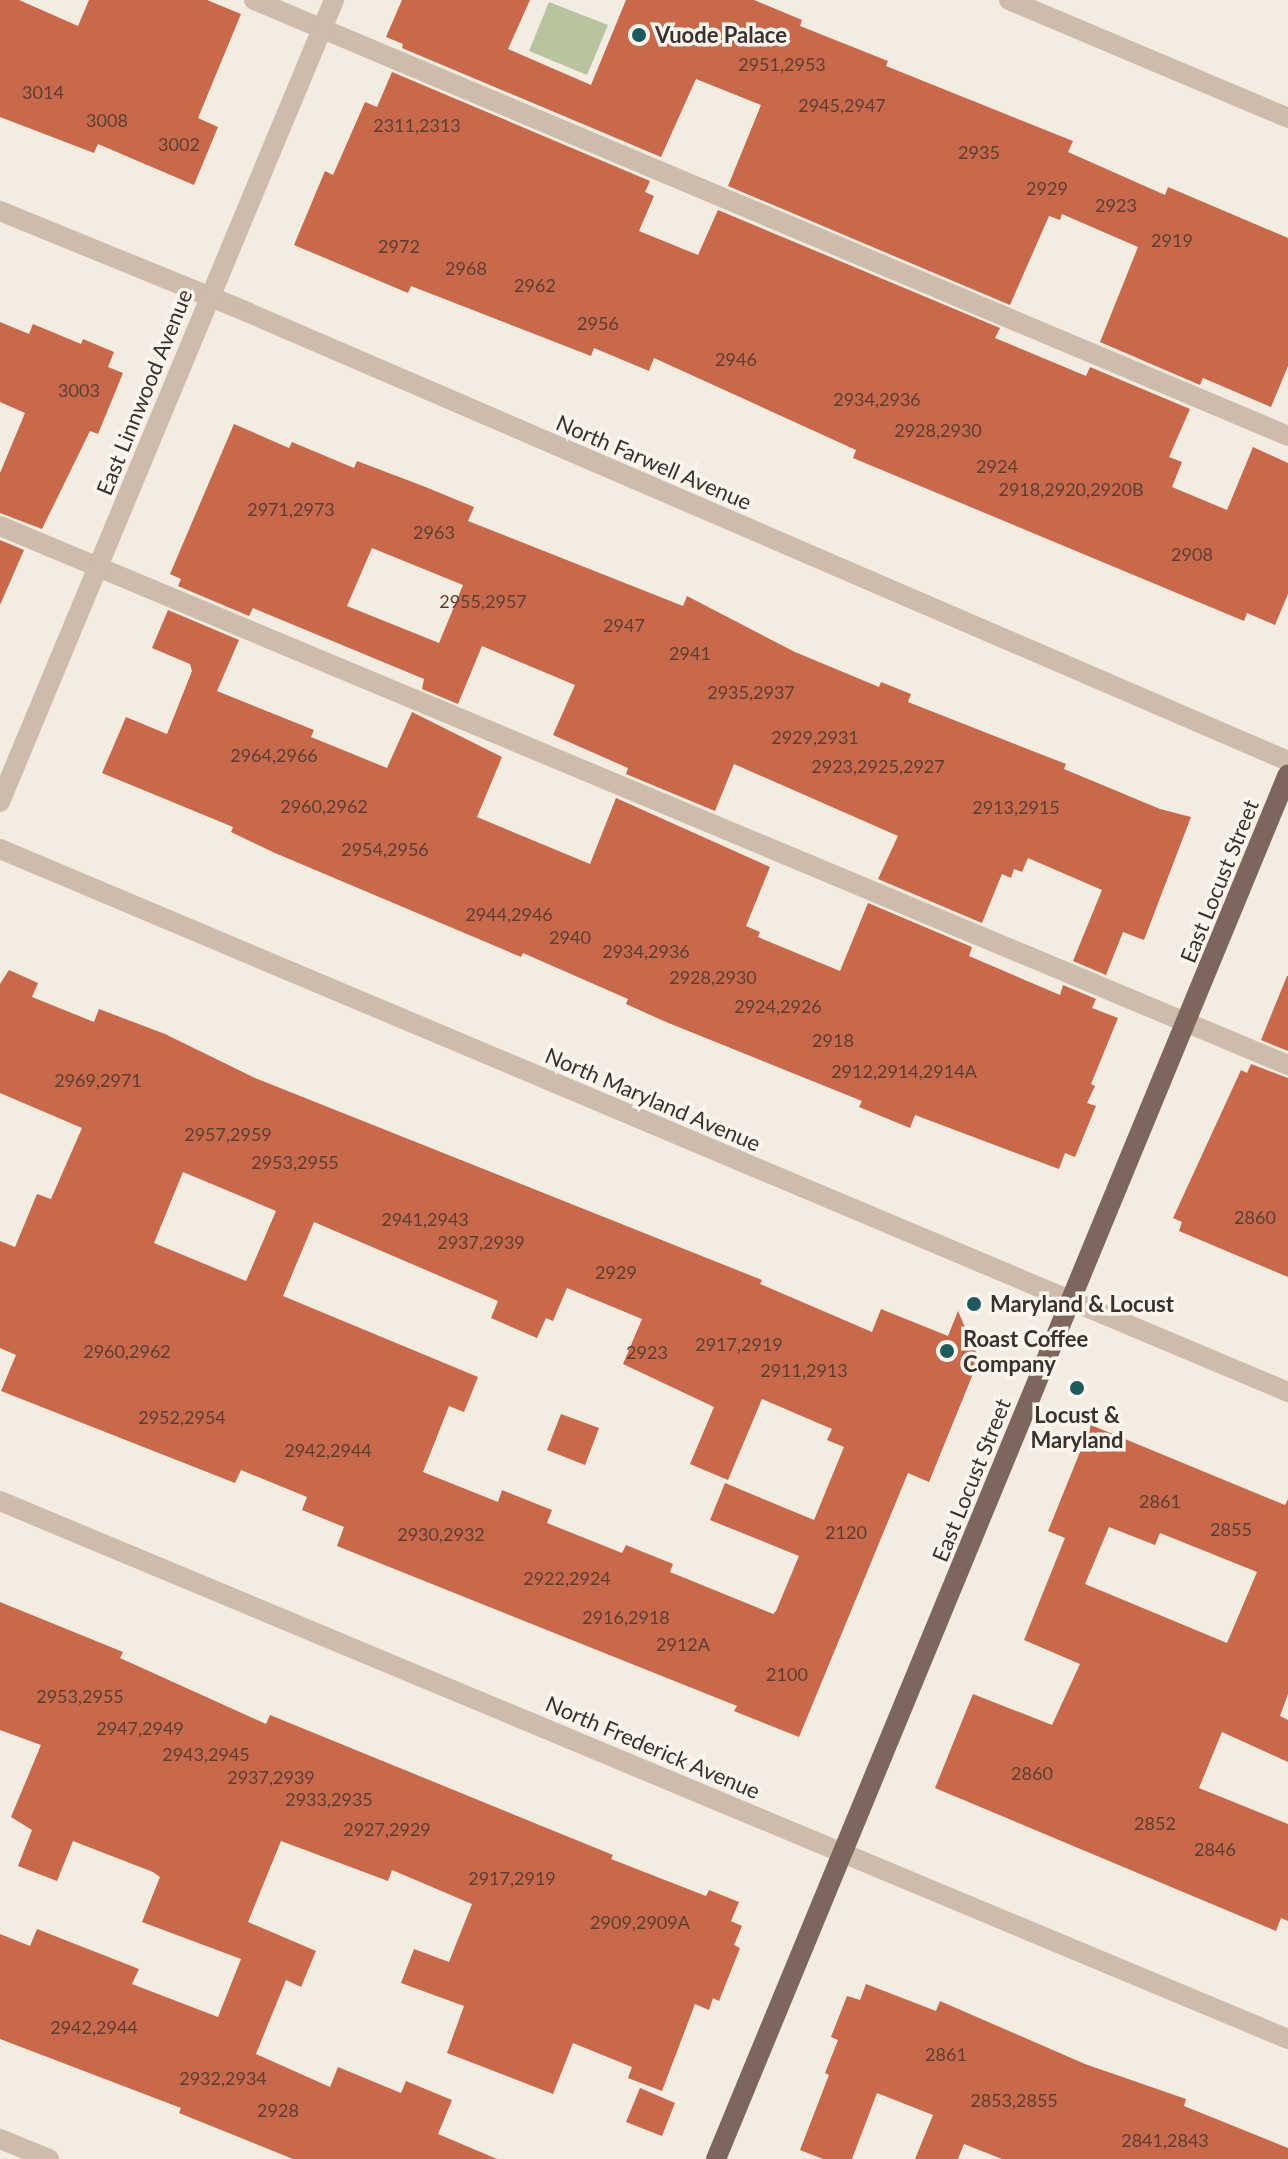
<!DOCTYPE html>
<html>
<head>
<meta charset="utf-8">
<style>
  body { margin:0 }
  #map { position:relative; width:1288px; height:2159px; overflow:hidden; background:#f4ebe1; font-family:Lato,sans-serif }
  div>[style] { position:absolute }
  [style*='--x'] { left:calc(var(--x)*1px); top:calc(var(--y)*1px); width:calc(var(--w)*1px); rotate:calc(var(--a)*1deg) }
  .green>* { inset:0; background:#b8c4a0 }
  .building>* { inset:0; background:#c8694b }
  .minor>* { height:20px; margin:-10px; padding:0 10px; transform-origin:10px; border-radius:10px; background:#cdbbac }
  .major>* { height:20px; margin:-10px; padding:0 10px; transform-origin:10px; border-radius:10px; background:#7d675c }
  .dots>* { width:22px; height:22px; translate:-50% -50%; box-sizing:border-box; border:4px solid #fbf5ee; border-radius:50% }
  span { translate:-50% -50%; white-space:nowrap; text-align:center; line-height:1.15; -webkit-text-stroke:7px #fbf5ee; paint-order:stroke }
  .number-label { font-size:18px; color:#5e3e33 }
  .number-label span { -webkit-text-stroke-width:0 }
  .poi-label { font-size:22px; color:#3b302b; font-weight:700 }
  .left { translate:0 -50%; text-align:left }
  .street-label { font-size:22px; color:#3b302b }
</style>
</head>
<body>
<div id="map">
  <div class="green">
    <i style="clip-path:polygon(549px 2px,608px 25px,587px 75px,529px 51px)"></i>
  </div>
  <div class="building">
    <i style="clip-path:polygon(0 0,19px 0,78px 26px,89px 0,207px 0,241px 14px,198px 118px,218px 127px,194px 185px,98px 144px,94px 153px,0 117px)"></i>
    <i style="clip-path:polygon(402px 0,530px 0,508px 49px,591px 85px,626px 0,754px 0,802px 20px,800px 26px,888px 61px,886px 66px,1073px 141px,1068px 152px,1165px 195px,1168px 187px,1288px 238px,1288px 366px,1271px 407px,1203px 378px,1200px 385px,1100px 342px,1138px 247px,1062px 214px,1060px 220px,1049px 216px,1010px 305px,728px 186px,761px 105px,696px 79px,661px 157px,402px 48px,403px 44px,386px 37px)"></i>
    <i style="clip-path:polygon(392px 72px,650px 181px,645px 192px,654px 196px,639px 231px,698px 255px,718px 210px,1000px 328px,995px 338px,1086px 376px,1090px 367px,1190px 409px,1169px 457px,1182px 462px,1172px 487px,1227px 510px,1253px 447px,1288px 463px,1288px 594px,1275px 625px,1247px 613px,1244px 621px,853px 458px,856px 450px,654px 358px,649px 371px,594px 348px,591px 356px,411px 286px,408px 293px,294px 245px,325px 171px,333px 175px,365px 102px,377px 107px)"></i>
    <i style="clip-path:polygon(0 322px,29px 334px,33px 324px,81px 344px,83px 339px,114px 352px,108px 367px,123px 373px,98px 434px,90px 431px,42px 529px,0 513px,0 473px,25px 413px,0 402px)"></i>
    <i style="clip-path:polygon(evenodd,234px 424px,289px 448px,292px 442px,354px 468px,357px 461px,423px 486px,474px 507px,468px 521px,683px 606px,687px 596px,795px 652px,879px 687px,881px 682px,911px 694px,908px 702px,1066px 764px,1064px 769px,1160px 809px,1191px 817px,1144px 940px,1123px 932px,1106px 975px,1073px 961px,1102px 890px,1028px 858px,1022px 872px,1014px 869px,1011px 878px,1002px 874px,982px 923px,878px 879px,898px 836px,734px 764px,715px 811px,626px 774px,628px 768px,553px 735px,575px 685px,482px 646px,458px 704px,422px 689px,424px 679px,253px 608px,249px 616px,178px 586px,181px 579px,170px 574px,234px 424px,372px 548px,463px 585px,439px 643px,347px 606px,372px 548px)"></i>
    <i style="clip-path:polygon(0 540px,24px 550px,0 605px)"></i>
    <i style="clip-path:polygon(168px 610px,239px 640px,217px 691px,314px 730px,311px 737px,387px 768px,412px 712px,502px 757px,477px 817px,590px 864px,616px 798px,770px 867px,746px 926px,760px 932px,758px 937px,840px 971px,868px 903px,972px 947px,969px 956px,1060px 995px,1063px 985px,1096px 999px,1092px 1008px,1118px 1018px,1091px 1084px,1095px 1086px,1087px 1103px,1096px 1106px,1075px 1157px,1065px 1153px,1059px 1169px,915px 1115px,910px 1128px,859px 1107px,862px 1101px,666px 1022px,626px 1004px,628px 999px,523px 953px,521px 957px,275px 853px,231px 832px,233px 827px,102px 773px,126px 717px,167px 734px,192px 671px,190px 664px,152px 648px)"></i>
    <i style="clip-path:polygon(evenodd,9px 970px,38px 983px,32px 997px,94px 1022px,99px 1009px,165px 1034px,255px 1078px,762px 1280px,760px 1284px,872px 1332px,881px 1309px,948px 1336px,958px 1311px,979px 1359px,929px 1482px,908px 1473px,799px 1737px,734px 1711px,737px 1706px,337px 1546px,344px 1527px,302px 1510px,307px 1497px,241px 1470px,235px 1483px,1px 1391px,16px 1355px,0 1348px,0 1241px,15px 1247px,37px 1194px,51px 1199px,82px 1128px,0 1093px,0 984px,9px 970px,183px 1172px,276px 1211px,246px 1281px,154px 1243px,183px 1172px,9px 970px,314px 1222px,498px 1301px,491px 1318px,537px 1338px,546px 1318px,553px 1321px,567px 1288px,642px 1319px,623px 1364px,714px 1407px,690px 1464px,728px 1480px,762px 1399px,832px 1429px,827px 1440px,844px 1447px,814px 1520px,725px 1483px,710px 1520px,799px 1556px,776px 1611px,773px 1614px,670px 1572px,673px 1564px,626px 1545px,622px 1553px,547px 1523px,552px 1510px,502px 1490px,498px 1502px,423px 1472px,449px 1406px,464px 1412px,478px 1377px,283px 1296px,314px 1222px)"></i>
    <i style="clip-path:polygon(1287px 976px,1288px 976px,1288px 1051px,1261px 1040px)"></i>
    <i style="clip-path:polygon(1251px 1064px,1288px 1078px,1288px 1277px,1179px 1231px,1182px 1222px,1173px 1218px,1241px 1070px,1247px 1073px)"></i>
    <i style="clip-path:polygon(561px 1414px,599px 1428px,585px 1465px,547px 1450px)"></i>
    <i style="clip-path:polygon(evenodd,1091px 1425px,1285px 1505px,1288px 1499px,1288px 1694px,1280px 1716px,1288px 1720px,1288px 1762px,1222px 1732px,1199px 1788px,1288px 1824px,1288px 1921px,1281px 1918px,1276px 1931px,935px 1788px,973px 1694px,1052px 1725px,1080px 1664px,1024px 1640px,1065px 1538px,1048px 1531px,1091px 1425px,1109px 1527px,1155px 1545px,1160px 1533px,1257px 1572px,1227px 1643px,1085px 1584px,1109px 1527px)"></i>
    <i style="clip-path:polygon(0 1602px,123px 1652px,120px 1658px,266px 1724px,270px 1715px,613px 1855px,611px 1859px,706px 1896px,709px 1890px,739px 1902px,731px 1921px,742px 1926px,734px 1945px,740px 1948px,719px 2001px,713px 1998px,709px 2010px,695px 2004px,662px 2091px,628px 2078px,632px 2067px,573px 2043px,553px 2094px,447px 2053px,464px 2006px,401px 1983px,414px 1949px,449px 1962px,472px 1904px,392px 1870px,388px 1881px,281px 1841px,248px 1922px,316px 1951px,301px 1987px,286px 1980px,256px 2054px,330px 2087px,338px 2067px,401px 2093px,406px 2081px,452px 2100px,438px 2134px,497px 2159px,293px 2159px,179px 2113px,181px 2108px,0 2039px,0 1934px,30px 1946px,37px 1929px,139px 1969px,132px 1984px,218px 2017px,241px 1959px,142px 1922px,160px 1877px,153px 1872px,73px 1841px,57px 1881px,18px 1866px,32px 1830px,11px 1817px,41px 1745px,0 1730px)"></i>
    <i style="clip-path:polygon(866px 1984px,936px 2011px,940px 2001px,1085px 2064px,1186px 2099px,1184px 2106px,1288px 2148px,1288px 2159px,1002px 2159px,964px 2144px,958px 2159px,915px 2159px,933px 2115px,877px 2093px,852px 2159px,823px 2159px,800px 2150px,829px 2075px,825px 2073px,838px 2040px,831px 2037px,847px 1996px,860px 2000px)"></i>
    <i style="clip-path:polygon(640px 2088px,675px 2103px,662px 2136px,626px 2122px)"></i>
  </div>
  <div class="minor">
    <i style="--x:254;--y:0;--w:1122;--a:22.86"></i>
    <i style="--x:1009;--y:0;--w:303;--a:22.9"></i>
    <i style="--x:0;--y:211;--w:267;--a:22.2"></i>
    <i style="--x:247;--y:312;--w:1134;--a:23.33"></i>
    <i style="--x:0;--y:526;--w:1396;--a:22.71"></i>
    <i style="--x:0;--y:802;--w:869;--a:-67.39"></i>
    <i style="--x:0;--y:849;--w:1398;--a:22.86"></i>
    <i style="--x:0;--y:1501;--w:1396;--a:22.67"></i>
    <i style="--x:0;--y:2139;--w:53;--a:22.2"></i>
  </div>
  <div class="major">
    <i style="--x:716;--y:2159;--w:1498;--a:-67.56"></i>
  </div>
  <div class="dots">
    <i style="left:639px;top:35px;background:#1f5a5e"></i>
    <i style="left:974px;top:1304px;background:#1f5a5e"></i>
    <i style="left:947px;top:1351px;background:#1f5a5e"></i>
    <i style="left:1077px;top:1388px;background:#1f5a5e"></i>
  </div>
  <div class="number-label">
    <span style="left:782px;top:64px">2951,2953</span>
    <span style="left:43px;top:92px">3014</span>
    <span style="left:842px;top:105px">2945,2947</span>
    <span style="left:107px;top:120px">3008</span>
    <span style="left:417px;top:125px">2311,2313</span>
    <span style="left:179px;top:144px">3002</span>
    <span style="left:979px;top:152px">2935</span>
    <span style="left:1047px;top:188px">2929</span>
    <span style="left:1116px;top:205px">2923</span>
    <span style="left:1172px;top:240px">2919</span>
    <span style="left:399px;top:246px">2972</span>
    <span style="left:466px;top:268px">2968</span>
    <span style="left:535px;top:285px">2962</span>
    <span style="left:598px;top:323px">2956</span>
    <span style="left:736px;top:359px">2946</span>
    <span style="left:79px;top:390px">3003</span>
    <span style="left:877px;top:399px">2934,2936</span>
    <span style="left:938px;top:430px">2928,2930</span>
    <span style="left:997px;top:466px">2924</span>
    <span style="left:1071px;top:489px">2918,2920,2920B</span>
    <span style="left:291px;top:509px">2971,2973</span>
    <span style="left:434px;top:532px">2963</span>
    <span style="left:1192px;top:554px">2908</span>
    <span style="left:483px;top:601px">2955,2957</span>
    <span style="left:624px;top:625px">2947</span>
    <span style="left:690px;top:653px">2941</span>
    <span style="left:751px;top:692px">2935,2937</span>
    <span style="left:815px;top:737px">2929,2931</span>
    <span style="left:274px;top:755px">2964,2966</span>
    <span style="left:878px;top:766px">2923,2925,2927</span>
    <span style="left:324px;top:806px">2960,2962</span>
    <span style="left:1016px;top:807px">2913,2915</span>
    <span style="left:385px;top:849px">2954,2956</span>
    <span style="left:509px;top:914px">2944,2946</span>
    <span style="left:570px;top:937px">2940</span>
    <span style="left:646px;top:951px">2934,2936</span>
    <span style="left:713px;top:977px">2928,2930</span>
    <span style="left:778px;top:1006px">2924,2926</span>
    <span style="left:833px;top:1040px">2918</span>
    <span style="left:904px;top:1071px">2912,2914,2914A</span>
    <span style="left:98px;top:1080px">2969,2971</span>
    <span style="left:228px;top:1134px">2957,2959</span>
    <span style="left:295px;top:1162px">2953,2955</span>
    <span style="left:1255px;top:1217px">2860</span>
    <span style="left:425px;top:1219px">2941,2943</span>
    <span style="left:481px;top:1242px">2937,2939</span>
    <span style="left:616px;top:1272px">2929</span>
    <span style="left:739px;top:1344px">2917,2919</span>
    <span style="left:127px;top:1351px">2960,2962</span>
    <span style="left:647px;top:1352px">2923</span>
    <span style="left:804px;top:1370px">2911,2913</span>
    <span style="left:182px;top:1417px">2952,2954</span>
    <span style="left:328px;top:1450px">2942,2944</span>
    <span style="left:1160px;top:1501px">2861</span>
    <span style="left:1231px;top:1529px">2855</span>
    <span style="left:846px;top:1532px">2120</span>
    <span style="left:441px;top:1534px">2930,2932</span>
    <span style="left:567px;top:1578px">2922,2924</span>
    <span style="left:626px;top:1617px">2916,2918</span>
    <span style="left:683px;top:1644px">2912A</span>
    <span style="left:787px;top:1674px">2100</span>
    <span style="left:80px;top:1696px">2953,2955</span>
    <span style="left:140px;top:1728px">2947,2949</span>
    <span style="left:206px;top:1754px">2943,2945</span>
    <span style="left:1032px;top:1773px">2860</span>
    <span style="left:271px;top:1777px">2937,2939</span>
    <span style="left:329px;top:1799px">2933,2935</span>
    <span style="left:1155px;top:1823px">2852</span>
    <span style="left:387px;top:1829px">2927,2929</span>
    <span style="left:1215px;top:1849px">2846</span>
    <span style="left:512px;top:1878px">2917,2919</span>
    <span style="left:640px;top:1922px">2909,2909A</span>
    <span style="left:94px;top:2027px">2942,2944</span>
    <span style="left:946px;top:2054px">2861</span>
    <span style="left:223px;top:2078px">2932,2934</span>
    <span style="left:1014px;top:2100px">2853,2855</span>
    <span style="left:278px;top:2110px">2928</span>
    <span style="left:1165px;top:2140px">2841,2843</span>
  </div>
  <div class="poi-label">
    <span class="left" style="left:655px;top:35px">Vuode Palace</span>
    <span class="left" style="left:990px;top:1304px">Maryland &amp; Locust</span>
    <span class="left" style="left:963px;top:1351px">Roast Coffee<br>Company</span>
    <span style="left:1077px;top:1427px">Locust &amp;<br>Maryland</span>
  </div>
  <div class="street-label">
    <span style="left:144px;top:392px;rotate:-68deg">East Linnwood Avenue</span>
    <span style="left:654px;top:462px;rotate:23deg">North Farwell Avenue</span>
    <span style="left:1219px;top:881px;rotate:-68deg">East Locust Street</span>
    <span style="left:653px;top:1099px;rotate:23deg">North Maryland Avenue</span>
    <span style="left:971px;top:1480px;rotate:-68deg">East Locust Street</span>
    <span style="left:653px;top:1747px;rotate:23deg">North Frederick Avenue</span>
  </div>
</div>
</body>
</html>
